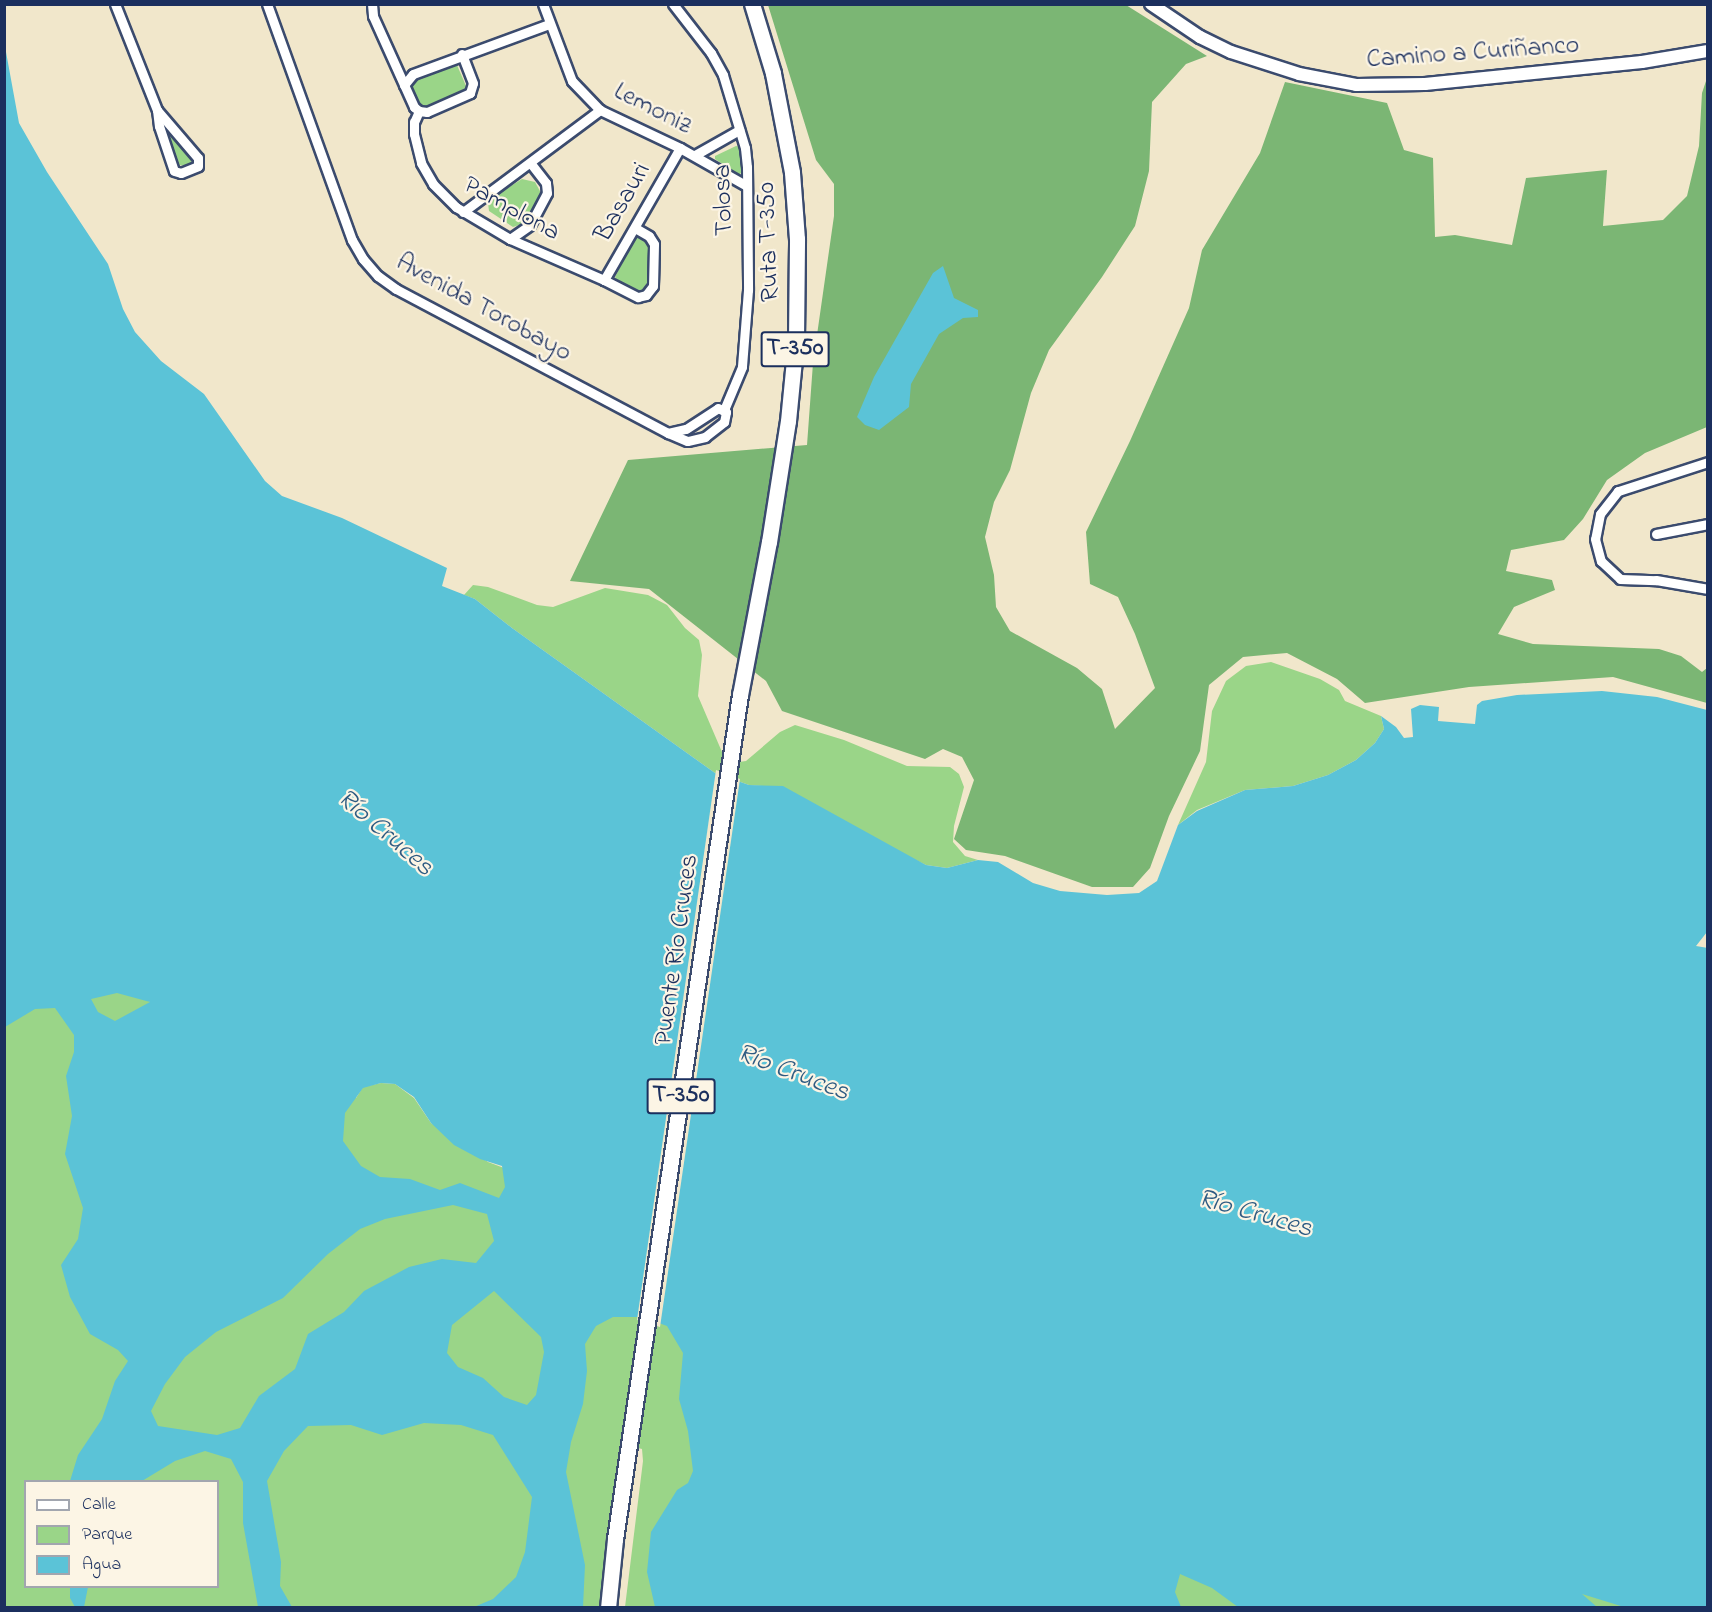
<!DOCTYPE html>
<html>
<head>
<meta charset="utf-8">
<style>
  body { margin:0 }
  #map { position:relative; width:1712px; height:1612px; overflow:hidden; background:#f1e7cb; font-family:"Indie Flower",sans-serif }
  div>[style] { position:absolute }
  [style*='--x'] { left:calc(var(--x)*1px); top:calc(var(--y)*1px); width:calc(var(--w)*1px); rotate:calc(var(--a)*1deg) }
  .green>* { inset:0; background:#9ad588 }
  .forest>* { inset:0; background:#7bb674 }
  .water>* { inset:0; background:#5bc3d7 }
  .pier>* { inset:0; background:#f1e7cb }
  .roads { filter:drop-shadow(2px 0 #3b4b6e) drop-shadow(-2px 0 #3b4b6e) drop-shadow(0 2px #3b4b6e) drop-shadow(0 -2px #3b4b6e) }
  .minor>* { height:9px; margin:-4.5px; padding:0 4.5px; transform-origin:4.5px; border-radius:4.5px; background:#fff }
  .tertiary>* { height:12px; margin:-6px; padding:0 6px; transform-origin:6px; border-radius:6px; background:#fff }
  .primary>* { height:15px; margin:-7.5px; padding:0 7.5px; transform-origin:7.5px; border-radius:7.5px; background:#fff }
  span { translate:-50% -50%; white-space:nowrap; text-align:center; line-height:1.15; -webkit-text-stroke:4.5px #fcf5e5; paint-order:stroke }
  .shield-label span { padding:2px 4px; background:#fcf5e5; border:2px solid; border-radius:4px; -webkit-text-stroke-width:0 }
  .shield-label { font-size:24px; color:#1b2f5e; font-weight:700 }
  .street-label { font-size:26px; color:#1b2f5e }
  .water-label { font-size:27px; color:#2e5b82; font-style:italic }
  .frame { position:absolute; inset:0; border:6px solid #1b2f5e; pointer-events:none }
  .legend { position:absolute; left:24px; top:1480px; width:195px; height:108px; box-sizing:border-box; background:#fcf5e5; border:2px solid #a2a6af; margin:0; padding:8px 10px; list-style:none; font-size:18px; color:#1b2f5e }
  .legend li { display:flex; align-items:center; gap:12px; height:30px }
  .legend b { width:30px; border:2px solid #a2a6af }
</style>
</head>
<body>
<div id="map">
  <div class="green">
    <i style="clip-path:polygon(453px 63px,457px 65px,466px 86px,464px 90px,425px 108px,421px 106px,411px 85px,412px 81px,415px 77px)"></i>
    <i style="clip-path:polygon(163px 127px,192px 159px,191px 163px,186px 166px,179px 165px)"></i>
    <i style="clip-path:polygon(736px 146px,741px 147px,741px 173px,739px 175px,715px 159px,715px 156px)"></i>
    <i style="clip-path:polygon(522px 179px,535px 182px,541px 193px,525px 223px,513px 227px,489px 211px,488px 203px,493px 197px)"></i>
    <i style="clip-path:polygon(640px 236px,649px 244px,649px 285px,639px 293px,619px 283px,615px 277px,635px 238px)"></i>
    <i style="clip-path:polygon(473px 585px,488px 587px,537px 605px,553px 607px,605px 588px,648px 595px,667px 605px,685px 628px,699px 640px,702px 655px,698px 696px,722px 752px,739px 762px,746px 761px,780px 732px,795px 725px,844px 740px,907px 766px,950px 767px,959px 774px,964px 787px,954px 826px,953px 842px,965px 856px,978px 860px,947px 868px,926px 865px,762px 786px,749px 785px,715px 773px,512px 628px,475px 599px,464px 595px)"></i>
    <i style="clip-path:polygon(1271px 662px,1320px 679px,1339px 690px,1345px 701px,1381px 716px,1384px 729px,1375px 743px,1356px 760px,1328px 775px,1293px 786px,1245px 790px,1197px 810px,1178px 825px,1206px 762px,1212px 711px,1226px 681px,1246px 666px)"></i>
    <i style="clip-path:polygon(evenodd,95px 980px,151px 1002px,356px 1098px,363px 1087px,381px 1083px,395px 1084px,414px 1098px,431px 1123px,488px 1162px,1657px 1607px,625px 1607px,643px 1461px,642px 1449px,630px 1446px,603px 1607px,5px 1608px,5px 1008px,95px 980px,26px 1482px,218px 1482px,218px 1586px,26px 1586px,26px 1482px)"></i>
  </div>
  <div class="forest">
    <i style="clip-path:polygon(768px 5px,1126px 5px,1207px 56px,1186px 64px,1152px 102px,1149px 171px,1135px 226px,1102px 277px,1049px 350px,1031px 393px,1010px 470px,994px 502px,985px 537px,994px 575px,996px 607px,1010px 631px,1077px 668px,1102px 689px,1115px 729px,1155px 688px,1135px 634px,1118px 597px,1090px 584px,1086px 532px,1130px 441px,1189px 308px,1202px 250px,1260px 153px,1285px 82px,1387px 103px,1404px 150px,1433px 158px,1435px 237px,1455px 235px,1512px 245px,1526px 178px,1607px 170px,1603px 226px,1663px 220px,1687px 196px,1699px 146px,1702px 93px,1707px 78px,1707px 427px,1645px 453px,1607px 480px,1583px 519px,1564px 540px,1511px 550px,1506px 571px,1552px 580px,1555px 590px,1514px 607px,1498px 634px,1533px 644px,1659px 649px,1681px 656px,1702px 672px,1707px 668px,1707px 703px,1613px 677px,1469px 687px,1365px 703px,1337px 679px,1287px 653px,1243px 657px,1209px 685px,1200px 751px,1169px 816px,1150px 868px,1133px 887px,1092px 887px,1005px 856px,966px 850px,954px 839px,974px 780px,962px 757px,943px 749px,925px 759px,782px 711px,766px 681px,649px 589px,570px 581px,628px 460px,807px 445px,813px 363px,834px 216px,834px 184px,816px 160px)"></i>
  </div>
  <div class="water">
    <i style="clip-path:polygon(evenodd,4px 41px,19px 123px,47px 172px,108px 264px,123px 309px,135px 332px,161px 361px,204px 394px,265px 481px,282px 496px,342px 518px,447px 568px,442px 586px,475px 599px,512px 628px,715px 773px,749px 785px,783px 786px,926px 865px,947px 868px,978px 860px,998px 862px,1033px 883px,1060px 891px,1107px 895px,1139px 893px,1157px 881px,1178px 825px,1197px 811px,1245px 790px,1293px 786px,1328px 775px,1356px 760px,1375px 743px,1384px 729px,1381px 716px,1396px 727px,1404px 738px,1413px 737px,1411px 709px,1420px 705px,1439px 707px,1438px 721px,1475px 724px,1477px 705px,1482px 701px,1517px 695px,1602px 691px,1657px 697px,1707px 710px,1707px 932px,1696px 946px,1708px 948px,1707px 1607px,1624px 1607px,1582px 1594px,1597px 1607px,1238px 1607px,1212px 1588px,1180px 1574px,1175px 1592px,1181px 1607px,655px 1607px,647px 1572px,651px 1532px,677px 1490px,688px 1483px,693px 1471px,688px 1431px,679px 1399px,683px 1353px,667px 1326px,643px 1317px,613px 1317px,596px 1326px,585px 1344px,587px 1371px,583px 1404px,571px 1442px,566px 1472px,585px 1565px,583px 1607px,474px 1607px,493px 1599px,516px 1577px,525px 1552px,532px 1497px,493px 1435px,461px 1425px,424px 1423px,382px 1435px,351px 1425px,308px 1426px,284px 1451px,267px 1481px,281px 1562px,280px 1586px,292px 1607px,258px 1607px,243px 1523px,243px 1482px,231px 1459px,205px 1451px,175px 1461px,142px 1481px,70px 1481px,78px 1455px,102px 1419px,115px 1381px,128px 1361px,118px 1350px,90px 1334px,70px 1297px,61px 1265px,78px 1239px,83px 1208px,65px 1154px,72px 1116px,66px 1076px,74px 1052px,74px 1035px,55px 1008px,35px 1009px,5px 1027px,4px 41px,117px 993px,150px 1002px,115px 1021px,98px 1012px,91px 999px,117px 993px,4px 41px,381px 1083px,395px 1084px,414px 1097px,431px 1123px,454px 1145px,480px 1159px,502px 1166px,505px 1187px,499px 1198px,460px 1183px,440px 1190px,410px 1179px,380px 1177px,361px 1166px,343px 1141px,345px 1113px,363px 1088px,381px 1083px,4px 41px,453px 1205px,487px 1214px,494px 1241px,476px 1263px,442px 1259px,409px 1267px,364px 1291px,344px 1312px,308px 1334px,295px 1369px,259px 1396px,240px 1428px,217px 1435px,158px 1426px,151px 1411px,165px 1384px,185px 1357px,216px 1332px,283px 1298px,328px 1254px,360px 1229px,385px 1219px,453px 1205px,4px 41px,494px 1291px,541px 1337px,544px 1352px,536px 1395px,527px 1405px,504px 1397px,483px 1378px,458px 1367px,447px 1353px,452px 1325px,494px 1291px)"></i>
    <i style="clip-path:polygon(943px 266px,954px 298px,978px 310px,978px 317px,963px 318px,939px 334px,911px 384px,909px 407px,879px 430px,865px 425px,857px 417px,874px 377px,933px 273px)"></i>
    <i style="clip-path:polygon(70px 1587px,88px 1587px,84px 1607px,75px 1607px,70px 1598px)"></i>
  </div>
  <div class="pier">
    <i style="clip-path:polygon(716px 770px,740px 779px,660px 1327px,637px 1320px)"></i>
  </div>
  <div class="roads">
    <div class="minor">
      <i style="--x:115;--y:4;--w:114;--a:68.4"></i>
      <i style="--x:157;--y:110;--w:16;--a:83"></i>
      <i style="--x:159;--y:126;--w:47;--a:71.6"></i>
      <i style="--x:174;--y:171;--w:7;--a:16"></i>
      <i style="--x:181;--y:173;--w:18;--a:-22"></i>
      <i style="--x:198;--y:166;--w:8;--a:-90"></i>
      <i style="--x:198;--y:158;--w:63;--a:-130.5"></i>
      <i style="--x:267;--y:4;--w:251;--a:70.2"></i>
      <i style="--x:352;--y:240;--w:22;--a:60"></i>
      <i style="--x:363;--y:259;--w:23;--a:49"></i>
      <i style="--x:378;--y:276;--w:22;--a:36"></i>
      <i style="--x:396;--y:289;--w:308;--a:27.9"></i>
      <i style="--x:372;--y:4;--w:12;--a:85"></i>
      <i style="--x:373;--y:16;--w:100;--a:65.7"></i>
      <i style="--x:414;--y:107;--w:6;--a:39"></i>
      <i style="--x:543;--y:4;--w:82;--a:69.4"></i>
      <i style="--x:572;--y:81;--w:40;--a:46"></i>
      <i style="--x:600;--y:110;--w:89;--a:25.4"></i>
      <i style="--x:680;--y:148;--w:77;--a:29.6"></i>
      <i style="--x:673;--y:4;--w:62;--a:52.2"></i>
      <i style="--x:711;--y:53;--w:25;--a:61"></i>
      <i style="--x:723;--y:75;--w:76;--a:73.2"></i>
      <i style="--x:745;--y:148;--w:19;--a:84"></i>
      <i style="--x:747;--y:167;--w:123;--a:89.5"></i>
      <i style="--x:748;--y:290;--w:77;--a:94.5"></i>
      <i style="--x:742;--y:367;--w:47;--a:112.7"></i>
      <i style="--x:404;--y:85;--w:14;--a:-51"></i>
      <i style="--x:413;--y:74;--w:145;--a:-20.2"></i>
      <i style="--x:419;--y:111;--w:12;--a:114"></i>
      <i style="--x:414;--y:122;--w:12;--a:90"></i>
      <i style="--x:414;--y:134;--w:30;--a:76"></i>
      <i style="--x:421;--y:163;--w:24;--a:60"></i>
      <i style="--x:433;--y:184;--w:33;--a:45"></i>
      <i style="--x:456;--y:207;--w:63;--a:30.7"></i>
      <i style="--x:510;--y:239;--w:103;--a:23.6"></i>
      <i style="--x:604;--y:280;--w:38;--a:27"></i>
      <i style="--x:638;--y:297;--w:8;--a:-14"></i>
      <i style="--x:646;--y:295;--w:11;--a:-52"></i>
      <i style="--x:653;--y:286;--w:42;--a:-88.6"></i>
      <i style="--x:654;--y:244;--w:9;--a:-122"></i>
      <i style="--x:649;--y:236;--w:16;--a:-150"></i>
      <i style="--x:419;--y:111;--w:8;--a:7"></i>
      <i style="--x:427;--y:112;--w:47;--a:-23.8"></i>
      <i style="--x:470;--y:93;--w:10;--a:-73"></i>
      <i style="--x:473;--y:83;--w:31;--a:-111"></i>
      <i style="--x:695;--y:155;--w:51;--a:-29.6"></i>
      <i style="--x:463;--y:212;--w:171;--a:-36.7"></i>
      <i style="--x:510;--y:239;--w:24;--a:-35"></i>
      <i style="--x:530;--y:225;--w:36;--a:-62"></i>
      <i style="--x:547;--y:193;--w:10;--a:-96"></i>
      <i style="--x:546;--y:183;--w:24;--a:-128"></i>
      <i style="--x:604;--y:280;--w:152;--a:-60.1"></i>
      <i style="--x:718;--y:408;--w:9;--a:27"></i>
      <i style="--x:726;--y:412;--w:10;--a:101"></i>
      <i style="--x:724;--y:422;--w:24;--a:142"></i>
      <i style="--x:705;--y:437;--w:18;--a:167"></i>
      <i style="--x:687;--y:441;--w:21;--a:-157"></i>
      <i style="--x:668;--y:433;--w:18;--a:-13"></i>
      <i style="--x:686;--y:429;--w:38;--a:-33"></i>
      <i style="--x:1708;--y:462;--w:95;--a:162.1"></i>
      <i style="--x:1618;--y:491;--w:29;--a:128"></i>
      <i style="--x:1600;--y:514;--w:25;--a:101"></i>
      <i style="--x:1595;--y:539;--w:23;--a:75"></i>
      <i style="--x:1601;--y:561;--w:26;--a:43"></i>
      <i style="--x:1620;--y:579;--w:36;--a:2"></i>
      <i style="--x:1656;--y:580;--w:53;--a:9.8"></i>
      <i style="--x:1656;--y:534;--w:53;--a:-10.9"></i>
    </div>
    <div class="tertiary">
      <i style="--x:1151;--y:4;--w:59;--a:34"></i>
      <i style="--x:1200;--y:37;--w:34;--a:26"></i>
      <i style="--x:1231;--y:52;--w:71;--a:17.9"></i>
      <i style="--x:1299;--y:74;--w:58;--a:10.9"></i>
      <i style="--x:1356;--y:85;--w:69;--a:-0.8"></i>
      <i style="--x:1425;--y:84;--w:218;--a:-5.8"></i>
      <i style="--x:1642;--y:62;--w:67;--a:-9.5"></i>
    </div>
    <div class="primary">
      <i style="--x:608;--y:1608;--w:69;--a:-84.2"></i>
      <i style="--x:615;--y:1539;--w:853;--a:-81.58"></i>
      <i style="--x:740;--y:695;--w:156;--a:-79.3"></i>
      <i style="--x:769;--y:542;--w:122;--a:-81.1"></i>
      <i style="--x:788;--y:421;--w:82;--a:-84.4"></i>
      <i style="--x:796;--y:339;--w:100;--a:-89.4"></i>
      <i style="--x:797;--y:239;--w:67;--a:-94.3"></i>
      <i style="--x:792;--y:172;--w:101;--a:-100.9"></i>
      <i style="--x:773;--y:73;--w:72;--a:-106.9"></i>
    </div>
  </div>
  <div class="shield-label">
    <span style="left:795px;top:349px">T-350</span>
    <span style="left:681px;top:1096px">T-350</span>
  </div>
  <div class="street-label">
    <span style="left:1473px;top:54px;rotate:-4deg">Camino a Curiñanco</span>
    <span style="left:652px;top:110px;rotate:27deg">Lemoniz</span>
    <span style="left:725px;top:200px;rotate:-92deg">Tolosa</span>
    <span style="left:624px;top:203px;rotate:-60deg">Basauri</span>
    <span style="left:511px;top:210px;rotate:29deg">Pamplona</span>
    <span style="left:770px;top:242px;rotate:-92deg">Ruta T-350</span>
    <span style="left:483px;top:309px;rotate:29deg">Avenida Torobayo</span>
    <span style="left:678px;top:950px;rotate:-82deg">Puente Río Cruces</span>
  </div>
  <div class="water-label">
    <span style="left:385px;top:833px;rotate:41deg">Río Cruces</span>
    <span style="left:793px;top:1073px;rotate:21deg">Río Cruces</span>
    <span style="left:1255px;top:1214px;rotate:16deg">Río Cruces</span>
  </div>
  <div class="frame"></div>
  <ul class="legend">
  <li><b style="height:8px;background:#fff"></b>Calle</li>
  <li><b style="height:16px;background:#9ad588"></b>Parque</li>
  <li><b style="height:16px;background:#5bc3d7"></b>Agua</li>
  </ul>
</div>
</body>
</html>
